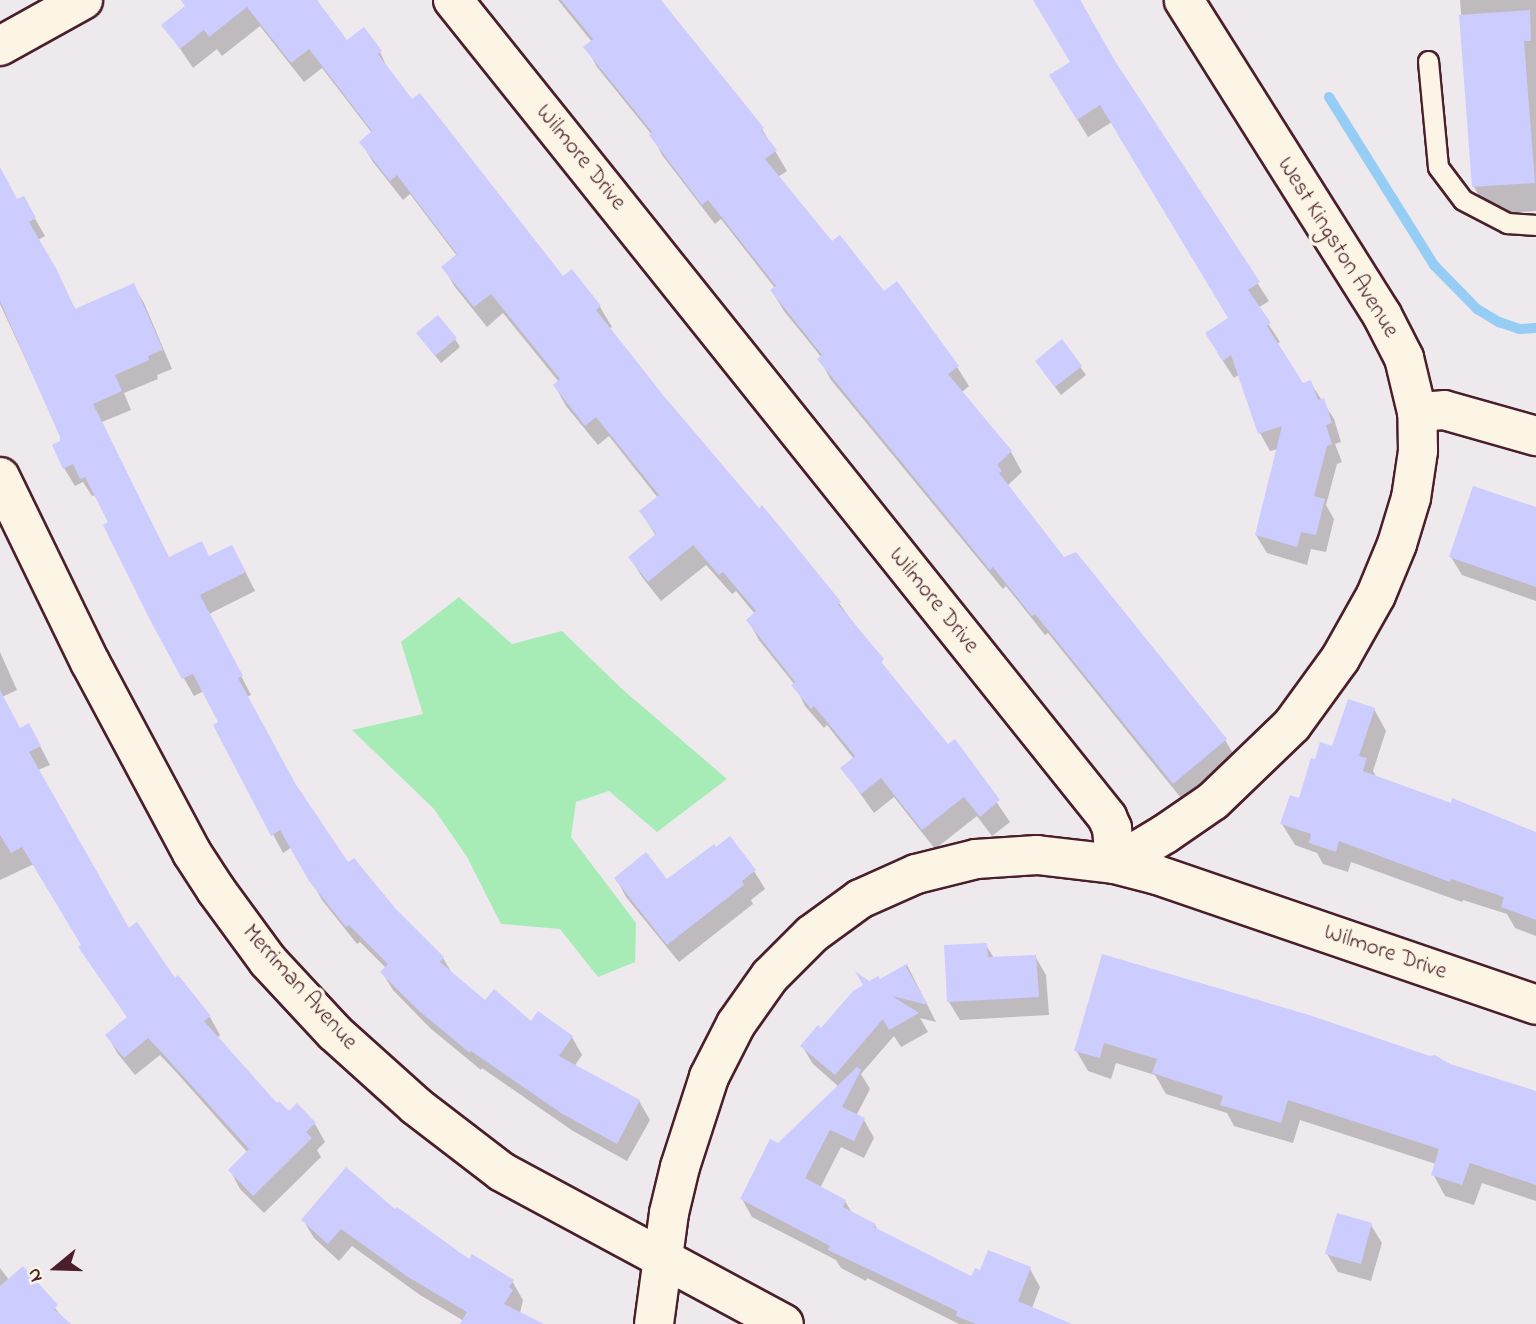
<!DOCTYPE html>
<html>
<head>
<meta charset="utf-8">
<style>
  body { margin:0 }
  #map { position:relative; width:1536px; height:1324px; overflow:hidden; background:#eee9ed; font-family:"Indie Flower",sans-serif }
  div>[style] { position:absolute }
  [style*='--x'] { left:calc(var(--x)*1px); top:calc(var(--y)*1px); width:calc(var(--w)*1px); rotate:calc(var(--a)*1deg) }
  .green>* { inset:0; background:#a7ecb7 }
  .shadow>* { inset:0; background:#0003 }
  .stream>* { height:10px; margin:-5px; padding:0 5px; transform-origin:5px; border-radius:5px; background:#96cdf5 }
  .building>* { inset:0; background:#cdccff }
  .roads { filter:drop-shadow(2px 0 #4a1f2b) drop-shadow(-2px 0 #4a1f2b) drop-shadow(0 2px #4a1f2b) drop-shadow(0 -2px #4a1f2b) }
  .service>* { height:19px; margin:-9.5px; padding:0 9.5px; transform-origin:9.5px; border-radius:9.5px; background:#fcf5e5 }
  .minor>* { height:38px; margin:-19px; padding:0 19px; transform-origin:19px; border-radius:19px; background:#fcf5e5 }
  span { translate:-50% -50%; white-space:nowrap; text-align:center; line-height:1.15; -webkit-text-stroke:7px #fcf5e5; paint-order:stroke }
  .street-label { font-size:23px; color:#4a1f2b }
  .north { position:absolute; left:21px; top:1233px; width:70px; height:70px; -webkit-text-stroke:5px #fcf5e5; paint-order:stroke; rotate:251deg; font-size:19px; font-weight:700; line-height:28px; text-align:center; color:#4a1f2b }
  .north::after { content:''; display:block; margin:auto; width:24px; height:32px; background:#4a1f2b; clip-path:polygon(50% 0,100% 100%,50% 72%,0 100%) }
</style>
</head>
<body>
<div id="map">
  <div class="green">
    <i style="clip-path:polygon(459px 597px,512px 644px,562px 631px,622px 689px,727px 779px,657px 832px,609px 791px,576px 802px,571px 837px,636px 923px,635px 962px,598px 977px,560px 929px,501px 924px,467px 857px,434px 809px,352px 730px,423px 714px,401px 642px)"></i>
  </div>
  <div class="shadow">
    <i style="clip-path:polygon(181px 0,314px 0,347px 43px,380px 52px,390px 74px,563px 279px,572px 272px,600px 307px,612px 327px,609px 329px,662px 396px,839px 603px,895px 681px,948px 747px,955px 741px,1010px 822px,992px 836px,977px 816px,935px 849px,894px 797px,874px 813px,842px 768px,854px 759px,827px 725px,824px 728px,805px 706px,795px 685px,759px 640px,748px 620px,755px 614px,736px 591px,732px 594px,706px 565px,661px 601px,642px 577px,630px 557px,656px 536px,641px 512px,658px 498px,609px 436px,598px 445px,566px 406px,555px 386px,559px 382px,503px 313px,487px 327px,455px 287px,443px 267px,457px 256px,410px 194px,403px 200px,373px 162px,361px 142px,372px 133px,322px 68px,304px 82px,260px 26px,222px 56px,217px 49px,193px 68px,164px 25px,186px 7px)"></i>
    <i style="clip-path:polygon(558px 0,659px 0,762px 129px,787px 171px,778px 177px,832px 243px,957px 367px,969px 386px,961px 393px,1011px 452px,1022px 472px,1008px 485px,1012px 492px,1063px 559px,1225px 740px,1237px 760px,1185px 803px,1048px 633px,1045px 635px,1006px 586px,1003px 589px,831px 380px,820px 360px,822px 358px,784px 311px,772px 291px,775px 288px,721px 219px,715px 224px,662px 155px,652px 135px,597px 67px,586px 47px,592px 42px)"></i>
    <i style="clip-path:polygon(1035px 0,1080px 0,1117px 66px,1269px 301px,1258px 308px,1280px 342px,1277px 344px,1302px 385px,1310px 382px,1334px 419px,1341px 442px,1335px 444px,1342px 462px,1337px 464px,1326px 505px,1334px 519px,1326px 552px,1311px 549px,1307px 565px,1267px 553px,1256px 535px,1278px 449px,1270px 451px,1260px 433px,1240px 374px,1234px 378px,1217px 352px,1230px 319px,1112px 122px,1088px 137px,1061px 93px,1072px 62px)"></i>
    <i style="clip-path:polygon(1460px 0,1536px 0,1536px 211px,1490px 214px,1474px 187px)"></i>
    <i style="clip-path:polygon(23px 198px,45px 236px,38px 240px,76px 311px,133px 285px,144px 303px,172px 369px,157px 375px,158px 379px,124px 393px,131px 410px,102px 422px,169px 559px,209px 558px,242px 565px,255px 591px,209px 614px,251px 695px,247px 697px,297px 789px,348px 865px,443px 958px,453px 975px,485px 1002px,531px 1023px,572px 1037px,582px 1055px,574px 1067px,639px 1101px,650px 1120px,627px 1161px,573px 1131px,482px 1068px,481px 1070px,430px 1028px,393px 990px,382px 972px,386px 968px,360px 942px,357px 944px,322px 900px,292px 847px,283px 853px,215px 726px,220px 723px,204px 691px,194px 696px,151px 620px,96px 495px,92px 496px,83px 482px,75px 486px,64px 468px,61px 436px,0 304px,0 205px)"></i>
    <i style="clip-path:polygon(418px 334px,455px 339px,460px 347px,441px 363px)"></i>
    <i style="clip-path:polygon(1062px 342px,1086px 375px,1061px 395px,1042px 370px)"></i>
    <i style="clip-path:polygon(1536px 509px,1536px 601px,1462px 575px,1451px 557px)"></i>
    <i style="clip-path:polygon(0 652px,17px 690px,2px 697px,20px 730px,39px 744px,50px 765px,38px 770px,129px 930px,210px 1017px,220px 1035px,217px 1038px,277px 1105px,315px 1124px,325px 1142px,317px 1150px,321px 1157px,264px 1213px,240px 1189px,230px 1170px,248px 1153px,177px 1073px,160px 1055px,135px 1075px,118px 1054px,107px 1035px,128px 1019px,34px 864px,0 880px)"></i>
    <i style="clip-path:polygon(1374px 709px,1386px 731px,1373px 771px,1377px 778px,1536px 833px,1536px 936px,1515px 928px,1507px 914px,1463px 900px,1462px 902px,1351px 862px,1348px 872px,1323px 864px,1317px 853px,1295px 845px,1282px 824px,1300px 800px,1316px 762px)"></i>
    <i style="clip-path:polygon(754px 871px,765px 889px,751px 900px,753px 904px,679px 962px,626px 897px,616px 878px,667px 882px)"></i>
    <i style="clip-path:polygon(986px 945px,994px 958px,1035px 956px,1046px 975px,1049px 1015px,960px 1020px,949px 1002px)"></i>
    <i style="clip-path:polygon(1103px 956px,1536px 1094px,1536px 1201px,1482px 1183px,1474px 1205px,1445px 1196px,1433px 1174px,1436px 1164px,1300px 1120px,1293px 1143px,1234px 1126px,1227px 1113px,1166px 1094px,1155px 1075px,1116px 1063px,1111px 1079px,1088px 1071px,1076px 1050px)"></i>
    <i style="clip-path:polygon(907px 965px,936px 1022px,920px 1018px,928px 1032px,901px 1047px,894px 1036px,861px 1074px,870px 1089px,856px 1116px,864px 1120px,874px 1138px,864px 1158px,841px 1147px,820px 1188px,845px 1201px,852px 1213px,875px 1225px,878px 1230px,972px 1278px,981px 1272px,1030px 1269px,1040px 1287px,1032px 1308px,1070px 1324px,959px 1324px,867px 1278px,866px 1281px,841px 1268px,836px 1260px,752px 1217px,742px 1199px,779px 1145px,839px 1087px,813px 1064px,802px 1046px,869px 983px,879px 981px)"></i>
    <i style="clip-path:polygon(396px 1212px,470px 1261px,512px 1281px,523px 1300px,520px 1313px,540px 1324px,462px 1324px,464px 1321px,420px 1295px,352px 1246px,339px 1261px,314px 1238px,303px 1220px)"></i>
    <i style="clip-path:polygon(1371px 1225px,1382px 1243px,1371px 1281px,1338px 1272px,1327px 1254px)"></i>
    <i style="clip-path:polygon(0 1268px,9px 1280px,22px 1268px,68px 1324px,0 1324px)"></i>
  </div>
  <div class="stream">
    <i style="--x:1329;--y:97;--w:198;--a:58"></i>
    <i style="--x:1434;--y:265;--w:62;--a:45.7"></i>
    <i style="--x:1477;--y:309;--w:26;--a:31"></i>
    <i style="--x:1499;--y:322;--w:21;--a:19"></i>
    <i style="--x:1519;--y:329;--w:17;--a:-3"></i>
  </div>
  <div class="building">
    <i style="clip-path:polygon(181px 0,317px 0,347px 40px,364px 27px,382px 51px,378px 54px,412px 99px,420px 93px,563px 276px,572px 269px,601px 306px,596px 310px,663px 395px,759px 508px,762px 505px,803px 555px,841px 602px,838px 604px,884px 659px,881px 662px,948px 744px,955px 739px,1000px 800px,980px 817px,964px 797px,922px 830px,881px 778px,861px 794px,840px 768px,855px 756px,814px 706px,811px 709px,791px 685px,795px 682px,746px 620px,756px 611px,723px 572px,719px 575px,693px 545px,648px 582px,628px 557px,656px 534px,639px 511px,659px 495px,596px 417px,585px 426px,553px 385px,560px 379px,491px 294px,474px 307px,441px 267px,457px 254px,397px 175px,390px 181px,359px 142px,372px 131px,309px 49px,291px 63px,247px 7px,209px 37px,204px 30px,180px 49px,161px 25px,185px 6px)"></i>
    <i style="clip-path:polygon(561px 0,661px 0,764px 128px,761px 130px,777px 150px,765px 159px,832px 241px,840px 235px,884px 291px,897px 281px,959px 366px,948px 374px,1012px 451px,997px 465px,1002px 471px,999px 473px,1064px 557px,1076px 552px,1227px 739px,1173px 784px,1035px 614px,1032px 616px,993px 567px,990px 570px,817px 359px,822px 355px,770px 290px,776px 286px,708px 200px,702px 205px,649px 135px,652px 132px,583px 47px,593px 39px)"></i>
    <i style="clip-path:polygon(1033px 0,1080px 0,1115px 61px,1260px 282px,1248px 290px,1271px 323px,1267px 326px,1303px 383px,1311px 380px,1318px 400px,1324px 398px,1332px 423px,1326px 425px,1332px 444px,1327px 446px,1314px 496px,1325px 499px,1316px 535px,1301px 532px,1297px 547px,1255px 535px,1282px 426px,1258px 434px,1231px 355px,1223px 361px,1205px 333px,1228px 318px,1100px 105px,1077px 120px,1049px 75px,1070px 62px)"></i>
    <i style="clip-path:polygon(1530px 10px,1531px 41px,1524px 41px,1535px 183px,1472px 187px,1459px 15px)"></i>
    <i style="clip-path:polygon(0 167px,17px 199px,24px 196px,36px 218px,29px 222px,57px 270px,75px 309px,134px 283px,163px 350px,148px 356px,149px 360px,115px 375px,122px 391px,93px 404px,169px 557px,202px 541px,209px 556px,232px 545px,246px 572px,200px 595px,243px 676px,238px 678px,295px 783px,348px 862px,354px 858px,395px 908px,444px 957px,440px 962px,485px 1000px,494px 989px,531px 1021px,538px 1011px,573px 1036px,559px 1056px,640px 1100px,617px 1144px,561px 1113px,471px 1051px,470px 1053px,418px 1010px,380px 972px,388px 964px,349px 925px,346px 927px,309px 881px,280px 830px,271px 836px,213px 725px,218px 722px,193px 674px,182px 679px,150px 620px,103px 525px,108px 522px,85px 477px,80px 479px,73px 464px,63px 469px,52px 445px,60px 441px,60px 437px,0 301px)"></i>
    <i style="clip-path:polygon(438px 315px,457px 338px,435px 356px,416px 333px)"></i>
    <i style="clip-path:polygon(1062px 339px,1082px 366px,1055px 387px,1035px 361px)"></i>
    <i style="clip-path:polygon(1473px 486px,1536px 507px,1536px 587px,1449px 557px)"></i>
    <i style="clip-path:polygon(0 690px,20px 728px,29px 723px,41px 746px,29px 752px,129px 928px,137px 922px,175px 978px,178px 975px,211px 1016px,204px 1021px,277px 1103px,279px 1101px,289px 1111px,297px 1103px,316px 1123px,306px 1132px,312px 1138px,253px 1196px,228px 1170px,249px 1149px,164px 1055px,148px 1038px,124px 1058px,105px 1035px,127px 1017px,78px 947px,81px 945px,22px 847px,11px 853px,0 835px)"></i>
    <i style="clip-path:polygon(1348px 699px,1375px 708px,1359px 756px,1367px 758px,1363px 771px,1451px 803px,1452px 798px,1536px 832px,1536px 920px,1501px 907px,1504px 897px,1451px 879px,1450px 882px,1339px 841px,1336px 852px,1309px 843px,1311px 834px,1280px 824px,1290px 795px,1299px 798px,1311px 758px,1315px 759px,1320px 742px,1332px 746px)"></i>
    <i style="clip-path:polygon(730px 836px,756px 870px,742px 881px,744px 885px,667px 945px,614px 878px,646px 852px,667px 879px,714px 844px,716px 847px)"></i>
    <i style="clip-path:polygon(987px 943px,988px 957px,1036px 955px,1039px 997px,947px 1002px,944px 945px)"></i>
    <i style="clip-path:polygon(1102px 954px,1309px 1015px,1430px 1056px,1435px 1055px,1450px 1064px,1536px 1091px,1536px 1185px,1470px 1163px,1462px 1185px,1431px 1175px,1439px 1149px,1288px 1100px,1281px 1123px,1220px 1105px,1223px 1096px,1152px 1073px,1157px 1059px,1104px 1043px,1100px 1058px,1074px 1051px)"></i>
    <i style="clip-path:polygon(908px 963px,906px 967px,928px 1005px,892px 996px,919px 1013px,889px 1030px,883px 1019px,835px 1075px,800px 1046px,818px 1025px,821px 1028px,853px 991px,863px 985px,855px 971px,869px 981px,878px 976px,880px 979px)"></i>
    <i style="clip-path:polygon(857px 1067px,861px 1070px,842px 1107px,865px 1118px,854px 1141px,830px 1130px,805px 1178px,846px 1200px,843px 1207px,876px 1224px,874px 1227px,971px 1276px,975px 1268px,980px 1270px,988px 1250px,1031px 1267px,1018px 1301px,1072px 1324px,976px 1324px,956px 1316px,957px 1311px,828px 1250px,830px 1246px,740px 1199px,770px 1139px,778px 1143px)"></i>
    <i style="clip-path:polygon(346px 1167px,395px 1209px,397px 1207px,469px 1259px,472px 1254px,514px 1280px,509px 1287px,513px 1290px,504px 1304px,544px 1324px,460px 1324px,467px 1312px,408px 1277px,341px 1229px,328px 1244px,301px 1220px)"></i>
    <i style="clip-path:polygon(1337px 1213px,1372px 1223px,1361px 1264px,1325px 1254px)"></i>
    <i style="clip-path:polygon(23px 1266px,58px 1305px,54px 1309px,71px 1324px,0 1324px,0 1286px)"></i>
  </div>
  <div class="roads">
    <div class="service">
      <i style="--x:1428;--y:61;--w:106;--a:84.6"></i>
      <i style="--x:1438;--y:167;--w:41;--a:52.9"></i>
      <i style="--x:1463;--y:200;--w:50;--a:27.6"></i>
      <i style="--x:1507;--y:223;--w:29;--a:4"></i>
    </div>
    <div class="minor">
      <i style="--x:453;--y:0;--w:1047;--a:51.32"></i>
      <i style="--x:1107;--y:817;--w:12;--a:66"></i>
      <i style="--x:1112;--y:828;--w:36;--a:85"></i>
      <i style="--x:1115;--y:864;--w:43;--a:14.7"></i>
      <i style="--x:1157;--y:875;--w:401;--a:18.9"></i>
      <i style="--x:0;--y:46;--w:95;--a:-29"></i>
      <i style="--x:1417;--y:412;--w:27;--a:-4"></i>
      <i style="--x:1444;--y:410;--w:96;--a:15.8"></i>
      <i style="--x:0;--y:477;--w:206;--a:64.1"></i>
      <i style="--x:90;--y:662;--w:217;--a:61.9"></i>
      <i style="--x:192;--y:853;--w:44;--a:57"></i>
      <i style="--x:216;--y:890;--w:88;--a:53.8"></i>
      <i style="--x:268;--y:961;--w:98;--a:47.1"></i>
      <i style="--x:335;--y:1033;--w:109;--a:42"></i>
      <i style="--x:416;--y:1106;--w:108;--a:37.5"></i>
      <i style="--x:502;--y:1172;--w:320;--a:28.3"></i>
      <i style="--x:654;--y:1324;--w:112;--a:-82.3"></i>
      <i style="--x:669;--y:1213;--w:47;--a:-76.6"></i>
      <i style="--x:680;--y:1167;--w:95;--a:-72.1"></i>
      <i style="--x:709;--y:1077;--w:59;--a:-63"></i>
      <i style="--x:736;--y:1024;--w:59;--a:-54.7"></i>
      <i style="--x:770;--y:976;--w:59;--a:-45"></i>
      <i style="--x:812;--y:934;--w:59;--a:-36.1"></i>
      <i style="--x:860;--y:899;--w:61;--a:-24.1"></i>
      <i style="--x:916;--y:874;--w:62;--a:-14"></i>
      <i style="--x:976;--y:859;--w:61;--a:-3.8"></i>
      <i style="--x:1037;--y:855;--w:79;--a:6.6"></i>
      <i style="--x:1115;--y:864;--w:58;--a:-31"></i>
      <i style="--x:1165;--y:834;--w:58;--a:-34.5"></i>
      <i style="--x:1213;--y:801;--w:110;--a:-43.9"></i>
      <i style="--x:1292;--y:725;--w:82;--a:-54"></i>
      <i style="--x:1340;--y:659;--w:73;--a:-60.6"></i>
      <i style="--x:1376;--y:595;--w:55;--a:-67.6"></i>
      <i style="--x:1397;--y:544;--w:48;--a:-73.1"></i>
      <i style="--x:1411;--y:498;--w:48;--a:-81.5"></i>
      <i style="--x:1418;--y:451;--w:39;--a:-91"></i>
      <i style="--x:1417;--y:412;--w:56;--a:-103.5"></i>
      <i style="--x:1404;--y:358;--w:48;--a:-117.1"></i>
      <i style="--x:1382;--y:315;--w:372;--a:-122.2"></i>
    </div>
  </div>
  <div class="street-label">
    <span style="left:580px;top:158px;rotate:51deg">Wilmore Drive</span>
    <span style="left:1337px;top:248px;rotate:58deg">West Kingston Avenue</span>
    <span style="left:933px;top:601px;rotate:51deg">Wilmore Drive</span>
    <span style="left:1385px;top:953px;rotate:19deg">Wilmore Drive</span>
    <span style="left:299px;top:988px;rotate:48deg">Merriman Avenue</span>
  </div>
  <div class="north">N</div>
</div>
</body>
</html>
